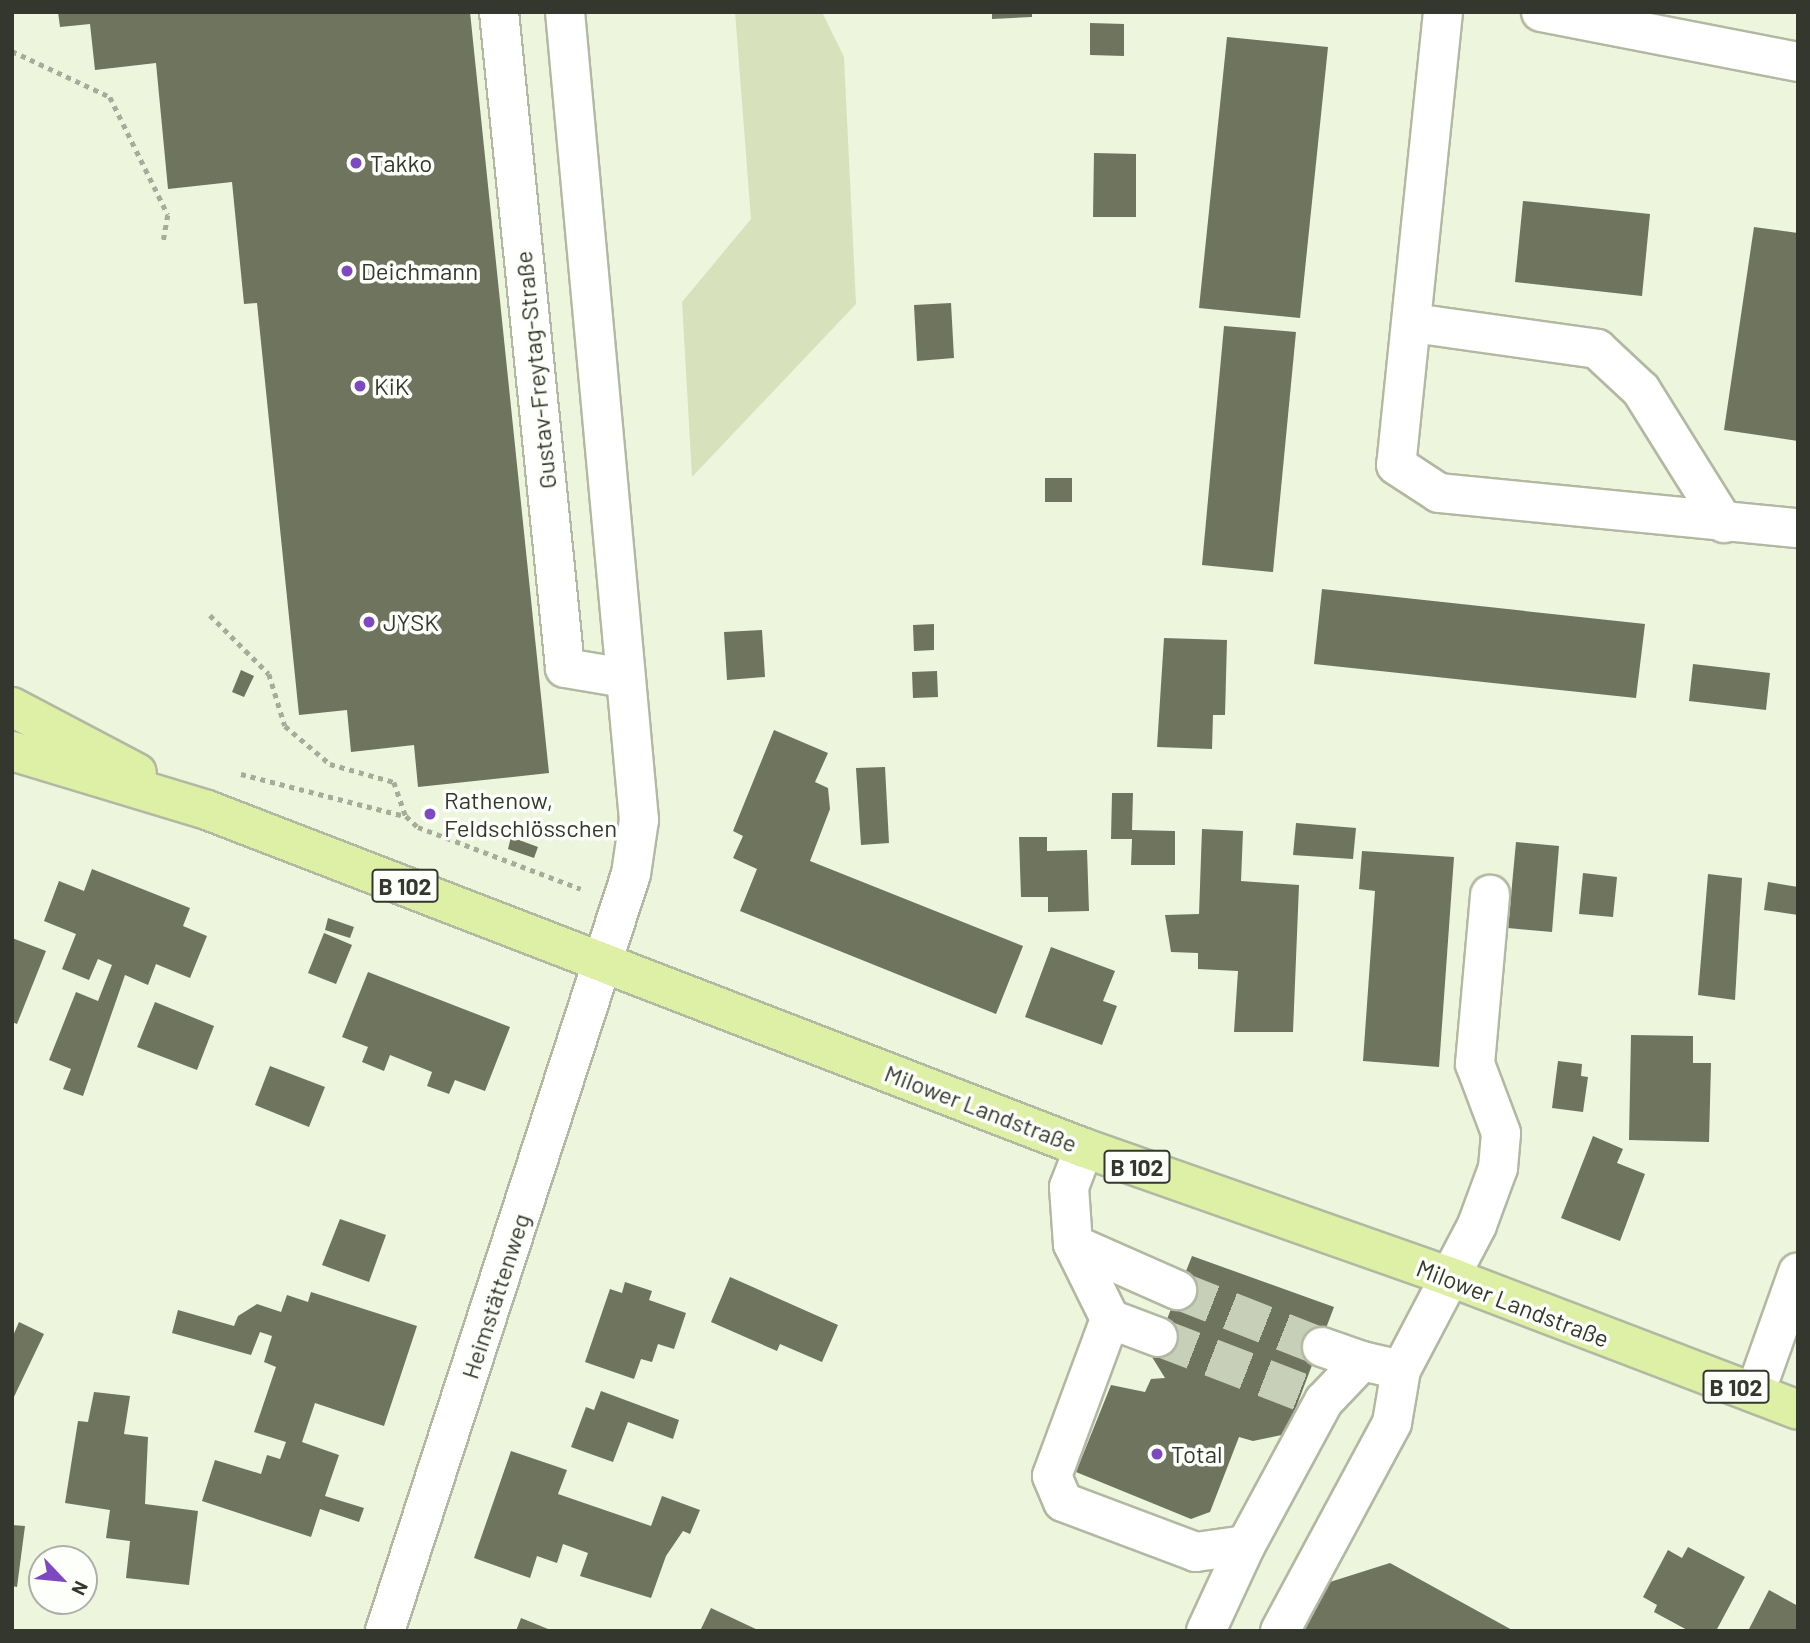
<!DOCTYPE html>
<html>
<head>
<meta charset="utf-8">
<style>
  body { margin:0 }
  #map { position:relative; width:1810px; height:1643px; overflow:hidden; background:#edf5dc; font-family:Barlow,sans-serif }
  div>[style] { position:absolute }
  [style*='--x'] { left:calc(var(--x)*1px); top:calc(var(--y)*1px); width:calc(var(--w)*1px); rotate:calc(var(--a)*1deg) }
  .green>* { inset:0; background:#d7e2bc }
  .building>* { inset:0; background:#6e745e }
  .minor-tunnel>* { height:38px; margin-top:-19px; transform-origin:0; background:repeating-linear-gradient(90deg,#c8cfb9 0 38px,transparent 0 57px) }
  .path>* { height:4.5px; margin-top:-2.25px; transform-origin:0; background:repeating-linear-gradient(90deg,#a6ac99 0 5px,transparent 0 10px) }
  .roads { filter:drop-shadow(2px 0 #b2b8a1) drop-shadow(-2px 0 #b2b8a1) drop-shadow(0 2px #b2b8a1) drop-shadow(0 -2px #b2b8a1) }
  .minor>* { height:38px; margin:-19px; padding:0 19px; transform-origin:19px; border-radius:19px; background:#fff }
  .major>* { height:38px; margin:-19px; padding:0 19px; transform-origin:19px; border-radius:19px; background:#deefa6 }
  .dots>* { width:19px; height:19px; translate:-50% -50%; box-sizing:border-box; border:4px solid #fdfffa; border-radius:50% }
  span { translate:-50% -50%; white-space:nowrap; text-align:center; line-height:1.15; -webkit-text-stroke:7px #fdfffa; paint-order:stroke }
  .shield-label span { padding:2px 5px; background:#fdfffa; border:2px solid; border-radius:5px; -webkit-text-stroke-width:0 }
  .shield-label { font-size:23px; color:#34372d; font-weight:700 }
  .poi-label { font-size:24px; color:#34372d }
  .left { translate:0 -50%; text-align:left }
  .street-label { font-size:24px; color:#34372d }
  .frame { position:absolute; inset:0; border:14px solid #34372d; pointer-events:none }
  .north { position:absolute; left:28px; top:1545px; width:70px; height:70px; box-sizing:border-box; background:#fdfffa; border:2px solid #adafa8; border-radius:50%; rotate:116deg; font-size:19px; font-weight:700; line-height:28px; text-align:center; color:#34372d }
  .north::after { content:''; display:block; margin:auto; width:24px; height:32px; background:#7d48c0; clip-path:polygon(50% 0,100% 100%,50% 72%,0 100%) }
</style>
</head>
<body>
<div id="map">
  <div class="green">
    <i style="clip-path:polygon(735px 12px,822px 12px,844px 57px,856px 304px,692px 477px,682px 302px,751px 219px)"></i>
  </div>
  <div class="building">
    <i style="clip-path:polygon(58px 12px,470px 12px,549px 773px,418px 787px,414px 745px,351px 752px,347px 710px,299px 715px,257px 303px,244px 304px,232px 182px,168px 189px,156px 63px,95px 70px,90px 24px,60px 27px)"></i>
    <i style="clip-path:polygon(992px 12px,1032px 12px,1032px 17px,992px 19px)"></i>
    <i style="clip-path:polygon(1090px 23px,1124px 24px,1124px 56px,1090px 55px)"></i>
    <i style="clip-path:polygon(1227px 37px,1328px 47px,1300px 318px,1199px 308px)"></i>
    <i style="clip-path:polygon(1094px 153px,1136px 154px,1136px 217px,1093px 217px)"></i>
    <i style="clip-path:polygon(1523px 201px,1650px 214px,1642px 296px,1515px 282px)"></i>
    <i style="clip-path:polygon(1754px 227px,1798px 233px,1798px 441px,1724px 430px)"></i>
    <i style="clip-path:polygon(951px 303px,954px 358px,917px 361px,914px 305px)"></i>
    <i style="clip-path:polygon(1224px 326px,1296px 332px,1273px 572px,1202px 565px)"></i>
    <i style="clip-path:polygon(1045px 478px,1072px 478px,1072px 502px,1045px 502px)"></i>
    <i style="clip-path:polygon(1322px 589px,1645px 624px,1636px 698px,1314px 664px)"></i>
    <i style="clip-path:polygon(934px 624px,934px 650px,914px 651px,913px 625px)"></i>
    <i style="clip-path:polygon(762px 630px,765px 677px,727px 680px,724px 632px)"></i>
    <i style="clip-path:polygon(1164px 638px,1227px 640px,1225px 715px,1213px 715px,1212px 749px,1157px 747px)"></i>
    <i style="clip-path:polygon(1693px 664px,1770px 673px,1766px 710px,1689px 701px)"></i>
    <i style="clip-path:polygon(241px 670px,254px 676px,244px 697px,232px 692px)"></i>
    <i style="clip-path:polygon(937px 671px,938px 697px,913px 698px,912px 672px)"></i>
    <i style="clip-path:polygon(774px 730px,828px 753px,815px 782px,828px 788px,830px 809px,810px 861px,1023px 946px,996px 1014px,740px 911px,757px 869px,733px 858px,743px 836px,733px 831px)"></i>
    <i style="clip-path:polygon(885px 767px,889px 843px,861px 845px,856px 768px)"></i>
    <i style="clip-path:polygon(1112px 793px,1133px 793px,1132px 830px,1175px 831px,1175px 865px,1131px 865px,1132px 839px,1111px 839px)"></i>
    <i style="clip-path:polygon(1296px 823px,1356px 828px,1353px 859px,1293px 855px)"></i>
    <i style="clip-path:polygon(1202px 829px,1243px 831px,1241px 881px,1299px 885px,1293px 1032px,1234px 1032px,1238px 971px,1198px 969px,1198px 953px,1171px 952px,1165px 915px,1199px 914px)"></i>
    <i style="clip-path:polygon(511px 837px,538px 847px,534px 858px,508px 849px)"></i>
    <i style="clip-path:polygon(1019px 837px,1047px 837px,1047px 851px,1087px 850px,1089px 911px,1048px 912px,1048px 897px,1021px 897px)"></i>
    <i style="clip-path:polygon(1516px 842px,1559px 846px,1552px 932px,1508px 928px)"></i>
    <i style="clip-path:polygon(1362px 851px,1454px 857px,1439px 1067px,1363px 1061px,1375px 891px,1359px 889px)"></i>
    <i style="clip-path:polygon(92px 869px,190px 908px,183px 926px,207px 936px,190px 978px,156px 964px,148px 985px,125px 975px,83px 1096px,63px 1089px,71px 1069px,49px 1060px,76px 992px,98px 1001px,112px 965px,98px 959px,89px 980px,62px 969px,76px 934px,44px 921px,59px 881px,84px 891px)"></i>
    <i style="clip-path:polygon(1583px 873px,1617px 877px,1613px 917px,1579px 914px)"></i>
    <i style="clip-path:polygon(1708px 874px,1742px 878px,1735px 1000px,1698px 995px)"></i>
    <i style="clip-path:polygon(1768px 882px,1798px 887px,1798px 915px,1764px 910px)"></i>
    <i style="clip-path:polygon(328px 918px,354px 927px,350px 938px,325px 930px)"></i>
    <i style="clip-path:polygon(324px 933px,352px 945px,336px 984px,308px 973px)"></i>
    <i style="clip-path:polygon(12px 938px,46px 951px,17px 1024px,12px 1022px)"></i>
    <i style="clip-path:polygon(1051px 947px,1115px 971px,1103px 1001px,1117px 1006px,1102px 1045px,1025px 1017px)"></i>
    <i style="clip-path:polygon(368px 972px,510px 1027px,485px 1091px,455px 1080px,449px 1094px,427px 1086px,432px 1072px,390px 1055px,384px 1071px,362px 1062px,368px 1047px,342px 1037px)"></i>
    <i style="clip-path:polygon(155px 1002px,214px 1026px,197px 1070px,137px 1047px)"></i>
    <i style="clip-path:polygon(1631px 1035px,1693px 1036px,1693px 1063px,1711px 1063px,1709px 1142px,1629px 1140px)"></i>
    <i style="clip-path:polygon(1558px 1061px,1582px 1064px,1581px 1076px,1588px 1077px,1583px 1112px,1552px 1108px)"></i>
    <i style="clip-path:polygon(270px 1066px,325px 1087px,309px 1127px,255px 1105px)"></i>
    <i style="clip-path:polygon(1593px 1136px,1623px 1149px,1617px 1163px,1645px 1174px,1620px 1241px,1561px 1218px)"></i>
    <i style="clip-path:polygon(340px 1219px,386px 1235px,369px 1282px,322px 1265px)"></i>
    <i style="clip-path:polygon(1192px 1256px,1334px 1307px,1286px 1434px,1253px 1441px,1239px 1437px,1210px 1512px,1191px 1519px,1076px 1472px,1111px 1385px,1145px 1392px,1151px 1379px,1165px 1378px,1152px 1357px)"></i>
    <i style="clip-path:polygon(730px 1277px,838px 1325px,822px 1362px,780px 1344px,777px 1351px,711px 1322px)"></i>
    <i style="clip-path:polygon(625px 1282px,652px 1291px,649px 1300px,686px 1313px,674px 1349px,658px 1344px,652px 1362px,641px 1359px,634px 1379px,585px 1362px,610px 1289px,622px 1293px)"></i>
    <i style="clip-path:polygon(311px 1292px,417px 1326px,384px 1426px,315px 1403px,302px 1442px,339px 1455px,325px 1496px,364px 1508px,359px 1522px,320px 1509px,311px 1537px,202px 1501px,215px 1460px,261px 1474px,267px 1455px,280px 1459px,286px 1442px,254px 1432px,276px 1367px,264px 1362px,272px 1336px,260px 1332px,251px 1355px,172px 1333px,178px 1310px,234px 1326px,238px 1316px,257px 1304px,281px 1312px,287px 1295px,308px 1302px)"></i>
    <i style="clip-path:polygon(19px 1322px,44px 1334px,12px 1401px,12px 1338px)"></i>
    <i style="clip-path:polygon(601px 1391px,679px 1420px,673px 1439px,628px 1422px,613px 1462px,571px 1447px,586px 1407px,594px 1410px)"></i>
    <i style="clip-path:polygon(94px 1392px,130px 1396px,124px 1434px,148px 1437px,145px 1504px,198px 1511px,189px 1585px,126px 1578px,130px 1541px,106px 1538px,110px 1510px,65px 1503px,78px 1421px,88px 1422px)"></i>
    <i style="clip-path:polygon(511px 1451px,567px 1470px,558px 1494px,651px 1526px,662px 1496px,700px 1510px,690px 1534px,683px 1531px,666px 1556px,651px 1598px,580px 1576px,588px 1553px,563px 1544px,557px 1563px,537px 1556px,530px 1578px,474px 1558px)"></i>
    <i style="clip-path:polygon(12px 1525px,25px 1526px,17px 1587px,12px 1586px)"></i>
    <i style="clip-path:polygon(1688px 1547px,1745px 1577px,1716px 1631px,1689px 1631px,1654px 1612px,1657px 1605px,1643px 1597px,1668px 1550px,1682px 1558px)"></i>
    <i style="clip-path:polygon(1390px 1563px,1514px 1631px,1304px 1631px,1330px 1582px)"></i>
    <i style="clip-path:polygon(1769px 1590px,1798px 1606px,1798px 1631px,1748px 1631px)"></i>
    <i style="clip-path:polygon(711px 1608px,760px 1631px,700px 1631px)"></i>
    <i style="clip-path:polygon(521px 1618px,553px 1631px,516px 1631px)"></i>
  </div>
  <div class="minor-tunnel">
    <i style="--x:1177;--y:1290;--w:156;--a:21.5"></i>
    <i style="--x:1158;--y:1337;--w:155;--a:21.1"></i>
  </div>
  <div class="path">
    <i style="--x:12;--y:51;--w:108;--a:25.1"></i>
    <i style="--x:110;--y:97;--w:131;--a:63.8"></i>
    <i style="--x:168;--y:215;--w:27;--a:100"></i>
    <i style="--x:210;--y:615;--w:83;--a:45"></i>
    <i style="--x:269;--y:674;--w:54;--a:72.9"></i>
    <i style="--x:285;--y:726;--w:59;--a:40.2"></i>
    <i style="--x:330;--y:764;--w:66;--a:15.7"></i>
    <i style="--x:394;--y:782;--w:36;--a:71"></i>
    <i style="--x:406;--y:816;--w:16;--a:43"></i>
    <i style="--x:418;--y:827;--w:174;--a:20.8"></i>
    <i style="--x:241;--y:774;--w:169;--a:14.4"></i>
  </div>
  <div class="roads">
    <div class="minor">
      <i style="--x:499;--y:12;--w:659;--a:84.25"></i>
      <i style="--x:565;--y:668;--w:61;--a:9.5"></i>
      <i style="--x:1443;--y:12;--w:455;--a:95.9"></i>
      <i style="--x:1396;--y:465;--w:51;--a:33.1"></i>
      <i style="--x:1439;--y:493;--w:361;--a:5.6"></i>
      <i style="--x:1541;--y:12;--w:262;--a:11"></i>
      <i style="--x:1413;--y:323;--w:186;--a:8"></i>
      <i style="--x:1597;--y:349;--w:60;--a:43"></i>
      <i style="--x:1641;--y:390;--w:157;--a:58"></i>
      <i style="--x:1084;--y:1148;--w:42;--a:111"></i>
      <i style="--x:1069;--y:1187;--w:57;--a:86"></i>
      <i style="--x:1073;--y:1244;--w:84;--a:63.7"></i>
      <i style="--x:1110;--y:1319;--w:167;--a:110.3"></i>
      <i style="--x:1052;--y:1476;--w:28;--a:67"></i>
      <i style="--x:1063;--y:1502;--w:142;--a:20.6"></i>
      <i style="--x:1196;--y:1552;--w:50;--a:-8"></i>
      <i style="--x:1246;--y:1545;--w:164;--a:-61.6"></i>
      <i style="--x:1324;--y:1401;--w:55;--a:-46.5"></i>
      <i style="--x:1362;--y:1361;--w:40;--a:13"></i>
      <i style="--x:1401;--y:1370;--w:164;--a:-62.3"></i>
      <i style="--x:1477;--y:1225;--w:61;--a:-69.8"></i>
      <i style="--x:1498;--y:1168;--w:35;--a:-85"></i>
      <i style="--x:1501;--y:1133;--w:74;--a:-110.6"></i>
      <i style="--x:1475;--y:1064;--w:170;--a:-84.9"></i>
      <i style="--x:1073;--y:1244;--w:114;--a:23.9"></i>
      <i style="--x:1110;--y:1319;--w:51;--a:20.6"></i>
      <i style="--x:1322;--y:1347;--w:42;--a:19.3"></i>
      <i style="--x:1755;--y:1393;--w:128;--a:-70.4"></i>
      <i style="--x:385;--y:1631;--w:796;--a:-72"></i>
      <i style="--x:631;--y:874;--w:55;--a:-81.6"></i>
      <i style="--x:639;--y:820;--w:811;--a:-95.23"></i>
      <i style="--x:1206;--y:1631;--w:95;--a:-65.1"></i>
      <i style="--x:1280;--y:1631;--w:236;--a:-61.7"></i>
      <i style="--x:1392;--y:1423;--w:54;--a:-80.4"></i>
    </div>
    <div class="major">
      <i style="--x:12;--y:707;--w:141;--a:27.8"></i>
      <i style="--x:12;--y:751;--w:204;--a:16.8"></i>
      <i style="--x:207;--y:810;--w:940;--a:21.08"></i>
      <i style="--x:1084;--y:1148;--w:391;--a:19.4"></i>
      <i style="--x:1453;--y:1278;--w:369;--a:20.9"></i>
    </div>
  </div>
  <div class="dots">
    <i style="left:356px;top:163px;background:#7d48c0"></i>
    <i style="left:347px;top:271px;background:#7d48c0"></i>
    <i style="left:360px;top:386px;background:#7d48c0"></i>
    <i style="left:369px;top:622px;background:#7d48c0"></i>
    <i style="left:430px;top:814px;background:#7d48c0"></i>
    <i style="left:1157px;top:1454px;background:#7d48c0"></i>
  </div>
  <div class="shield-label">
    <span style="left:405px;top:886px">B 102</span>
    <span style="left:1137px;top:1167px">B 102</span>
    <span style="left:1736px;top:1387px">B 102</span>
  </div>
  <div class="poi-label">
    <span class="left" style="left:370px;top:163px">Takko</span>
    <span class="left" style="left:361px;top:271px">Deichmann</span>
    <span class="left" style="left:374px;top:386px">KiK</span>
    <span class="left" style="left:383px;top:622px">JYSK</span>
    <span class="left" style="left:444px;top:814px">Rathenow,<br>Feldschlösschen</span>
    <span class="left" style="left:1171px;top:1454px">Total</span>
  </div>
  <div class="street-label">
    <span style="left:535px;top:370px;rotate:-96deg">Gustav-Freytag-Straße</span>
    <span style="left:981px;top:1108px;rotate:21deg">Milower Landstraße</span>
    <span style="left:495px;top:1296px;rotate:-72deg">Heimstättenweg</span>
    <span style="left:1513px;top:1303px;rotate:21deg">Milower Landstraße</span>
  </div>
  <div class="frame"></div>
  <div class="north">N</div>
</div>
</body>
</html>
